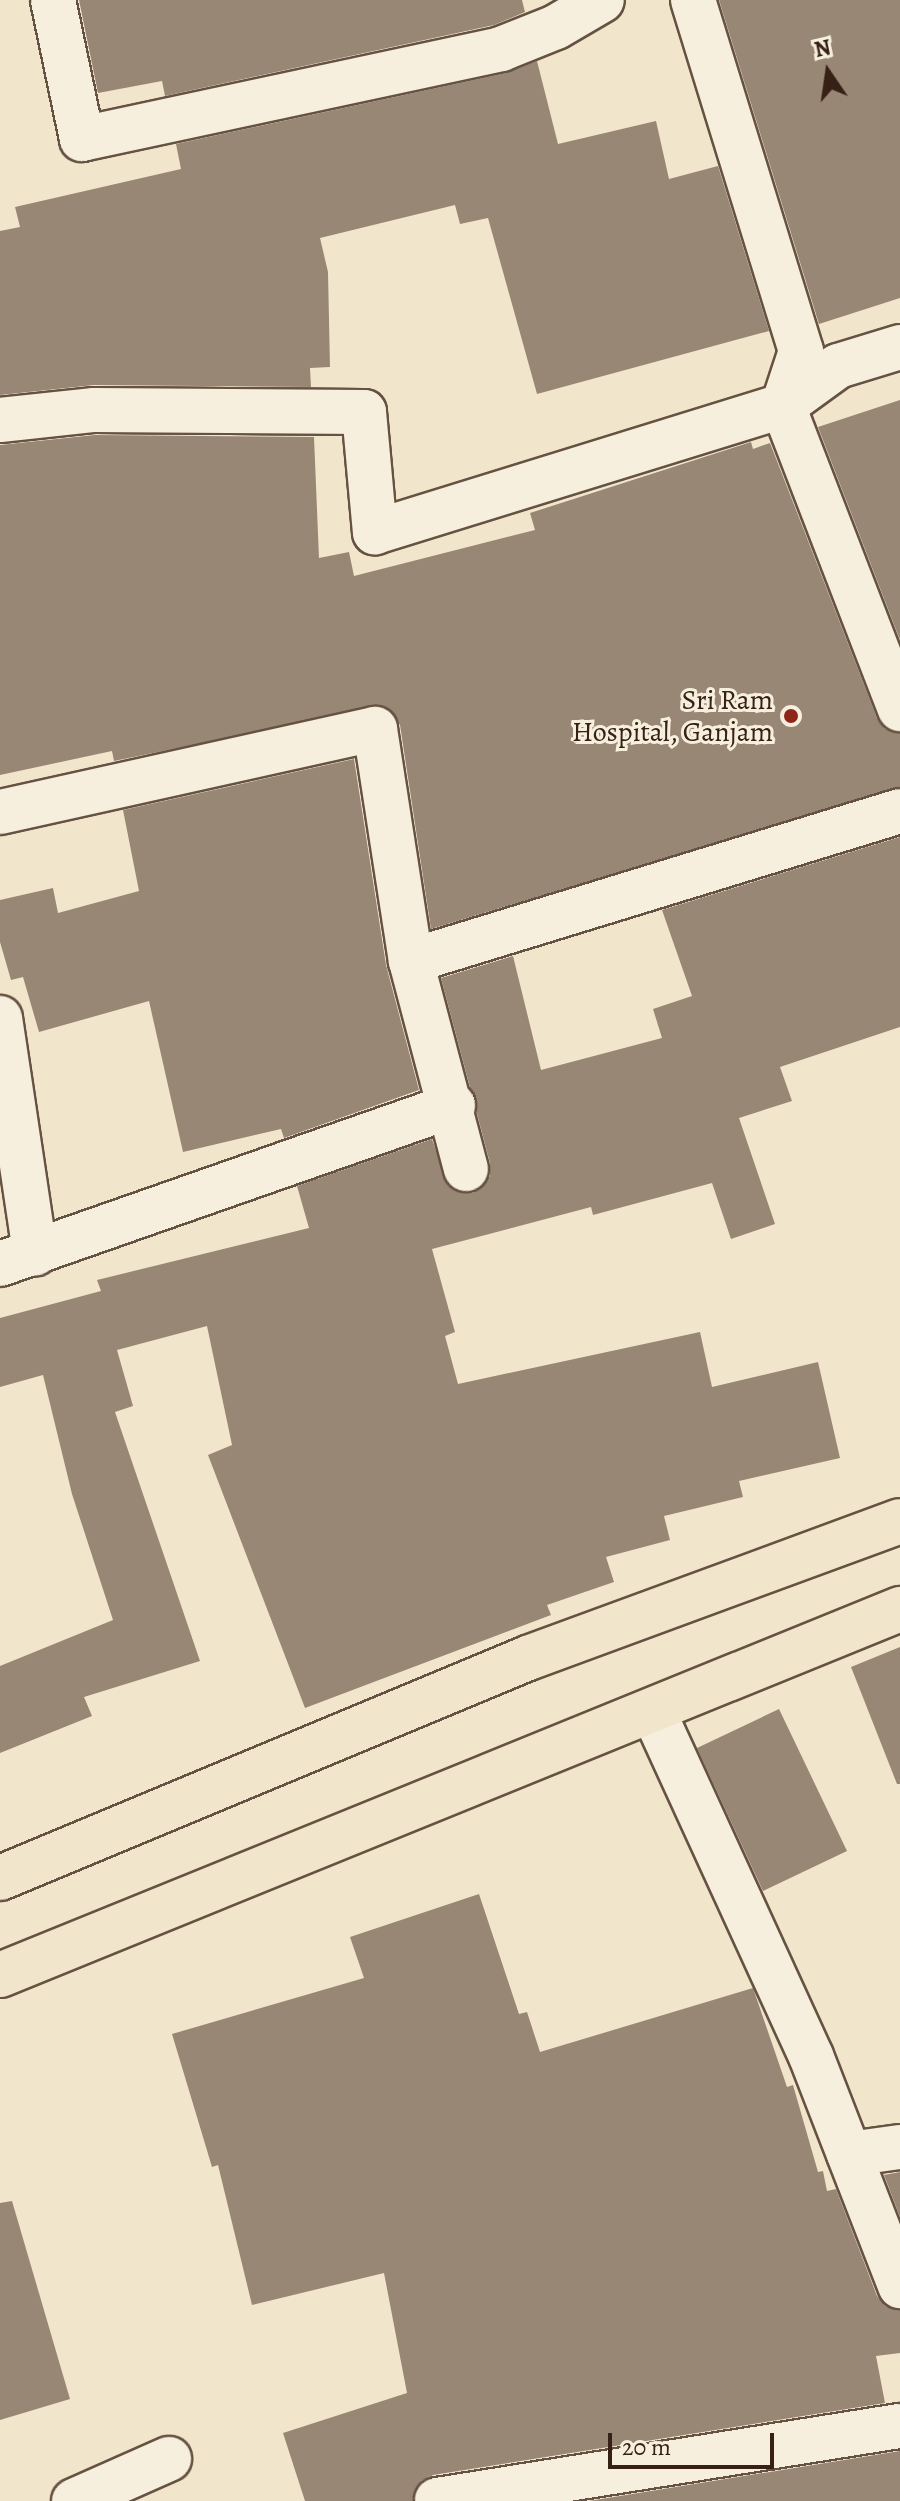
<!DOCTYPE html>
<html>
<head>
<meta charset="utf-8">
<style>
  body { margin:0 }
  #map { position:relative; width:900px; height:2501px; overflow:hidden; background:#f1e6cb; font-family:Alegreya,serif }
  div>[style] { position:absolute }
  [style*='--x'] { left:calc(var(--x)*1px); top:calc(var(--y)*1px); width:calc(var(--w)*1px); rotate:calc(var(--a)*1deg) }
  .building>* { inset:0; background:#988774 }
  .roads { filter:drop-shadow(2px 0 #665242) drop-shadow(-2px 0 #665242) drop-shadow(0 2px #665242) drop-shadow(0 -2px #665242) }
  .minor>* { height:44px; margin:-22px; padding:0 22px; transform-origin:22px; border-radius:22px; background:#f6efdd }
  .highway>* { height:44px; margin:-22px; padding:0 22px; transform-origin:22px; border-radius:22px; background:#f1e6cb }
  .dots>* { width:22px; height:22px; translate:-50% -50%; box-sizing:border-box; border:4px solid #f6efdd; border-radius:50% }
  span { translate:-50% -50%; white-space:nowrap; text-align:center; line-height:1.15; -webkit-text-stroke:6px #f6efdd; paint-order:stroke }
  .poi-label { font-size:28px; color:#372015 }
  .right { translate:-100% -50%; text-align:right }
  .north { position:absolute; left:788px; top:32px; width:80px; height:80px; -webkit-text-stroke:6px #f6efdd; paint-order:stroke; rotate:347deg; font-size:22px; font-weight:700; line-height:32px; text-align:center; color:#372015 }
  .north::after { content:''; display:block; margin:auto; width:28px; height:36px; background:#372015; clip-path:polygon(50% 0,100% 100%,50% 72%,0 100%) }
  .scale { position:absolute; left:608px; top:2433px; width:166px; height:36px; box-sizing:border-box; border:4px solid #372015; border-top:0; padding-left:10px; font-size:24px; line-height:28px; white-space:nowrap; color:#372015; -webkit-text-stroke:6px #f6efdd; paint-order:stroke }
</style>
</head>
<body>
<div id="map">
  <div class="building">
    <i style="clip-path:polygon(79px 0,522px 0,525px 12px,494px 25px,165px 96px,162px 81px,98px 93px)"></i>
    <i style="clip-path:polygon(719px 0,900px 0,900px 298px,819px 324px)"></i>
    <i style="clip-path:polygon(537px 61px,558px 144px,656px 121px,669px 179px,718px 166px,769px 331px,537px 394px,488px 218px,460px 224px,455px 205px,320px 238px,328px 272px,330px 367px,310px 368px,311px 387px,94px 385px,0 395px,0 231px,20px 227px,15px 207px,181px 169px,176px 144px,506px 73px)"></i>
    <i style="clip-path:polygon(900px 400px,900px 640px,818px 427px)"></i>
    <i style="clip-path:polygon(95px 435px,314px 437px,319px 558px,349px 552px,354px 576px,535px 530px,530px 513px,751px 442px,753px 449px,770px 443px,877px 718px,885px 729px,900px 733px,900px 787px,431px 929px,400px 725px,384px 706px,114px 761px,112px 751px,0 775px,0 445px)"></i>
    <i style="clip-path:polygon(354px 759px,386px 965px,419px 1090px,284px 1138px,281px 1129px,183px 1152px,149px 1001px,39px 1032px,23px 977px,11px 980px,0 942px,0 900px,53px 888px,58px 913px,139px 891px,123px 810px)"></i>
    <i style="clip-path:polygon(900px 837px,900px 1027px,780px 1067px,792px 1101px,739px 1118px,775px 1224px,731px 1239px,712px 1183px,593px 1215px,591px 1207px,432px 1249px,455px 1332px,445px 1336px,458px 1384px,700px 1332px,712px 1387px,818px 1362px,840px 1458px,739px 1481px,743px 1497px,664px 1516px,670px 1540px,606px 1557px,614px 1582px,547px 1605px,551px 1615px,305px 1708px,208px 1455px,232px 1445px,207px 1326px,117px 1350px,133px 1406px,115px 1412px,200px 1661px,84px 1697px,92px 1716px,0 1753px,0 1666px,113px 1620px,72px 1494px,43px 1375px,0 1387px,0 1318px,101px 1291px,97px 1280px,309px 1228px,297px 1186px,432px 1139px,448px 1186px,473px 1193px,490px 1176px,490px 1163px,441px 978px,513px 956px,541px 1070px,662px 1038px,653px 1009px,692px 996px,662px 910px)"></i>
    <i style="clip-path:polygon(900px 1647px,900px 1784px,897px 1784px,851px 1667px)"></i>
    <i style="clip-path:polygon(779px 1709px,847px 1851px,763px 1891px,697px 1748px)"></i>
    <i style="clip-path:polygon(479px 1894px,519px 2014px,527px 2012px,540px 2052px,753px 1988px,787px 2087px,793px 2085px,818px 2172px,823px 2171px,827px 2191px,836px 2189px,877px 2296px,885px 2306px,900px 2310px,900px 2353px,876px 2356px,885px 2403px,433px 2475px,421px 2481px,413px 2501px,305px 2501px,283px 2433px,407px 2393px,384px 2273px,252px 2305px,218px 2165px,212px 2167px,172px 2034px,364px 1978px,350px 1937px)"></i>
    <i style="clip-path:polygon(900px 2172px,900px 2217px,884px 2175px)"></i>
    <i style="clip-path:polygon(12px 2201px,70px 2399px,0 2420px,0 2203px)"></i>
    <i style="clip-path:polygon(900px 2451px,900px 2501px,589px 2501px)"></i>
  </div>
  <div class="roads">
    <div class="minor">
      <i style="--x:53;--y:0;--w:142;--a:78.2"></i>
      <i style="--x:82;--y:139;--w:429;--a:-12.1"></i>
      <i style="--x:501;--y:49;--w:59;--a:-21.8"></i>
      <i style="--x:556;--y:27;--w:53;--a:-30.4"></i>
      <i style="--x:693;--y:0;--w:367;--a:72.9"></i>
      <i style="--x:801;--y:351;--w:58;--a:108.1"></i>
      <i style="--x:783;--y:406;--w:325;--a:68.9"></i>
      <i style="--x:0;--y:420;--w:95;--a:-6.1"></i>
      <i style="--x:94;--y:410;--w:270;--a:0.4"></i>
      <i style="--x:364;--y:412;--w:121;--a:84.8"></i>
      <i style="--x:375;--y:532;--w:427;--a:-17.2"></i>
      <i style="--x:783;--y:406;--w:68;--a:-36"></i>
      <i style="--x:838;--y:366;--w:65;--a:-17"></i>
      <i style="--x:0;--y:812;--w:384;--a:-12.5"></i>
      <i style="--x:375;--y:729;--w:235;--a:81.2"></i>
      <i style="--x:0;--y:1018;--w:238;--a:81.5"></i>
      <i style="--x:466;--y:1169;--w:215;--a:-104.8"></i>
      <i style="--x:411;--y:961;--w:511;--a:-17.05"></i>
      <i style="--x:0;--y:1264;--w:480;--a:-19.3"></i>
      <i style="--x:653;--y:1711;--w:379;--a:65.4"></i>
      <i style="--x:811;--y:2056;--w:247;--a:68.8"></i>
      <i style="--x:849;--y:2154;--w:51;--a:-7.8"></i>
      <i style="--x:437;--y:2500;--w:469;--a:-9.1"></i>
      <i style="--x:74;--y:2501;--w:104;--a:-23.9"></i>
    </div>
    <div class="highway">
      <i style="--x:0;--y:1878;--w:572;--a:-22.62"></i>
      <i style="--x:528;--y:1658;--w:396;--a:-20.2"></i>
      <i style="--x:0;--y:1975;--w:972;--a:-22.13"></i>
    </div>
  </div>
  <div class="dots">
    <i style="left:791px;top:716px;background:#8f2418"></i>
  </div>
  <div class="poi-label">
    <span class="right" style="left:773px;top:716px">Sri Ram<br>Hospital, Ganjam</span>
  </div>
  <div class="north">N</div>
  <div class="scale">20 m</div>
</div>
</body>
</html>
